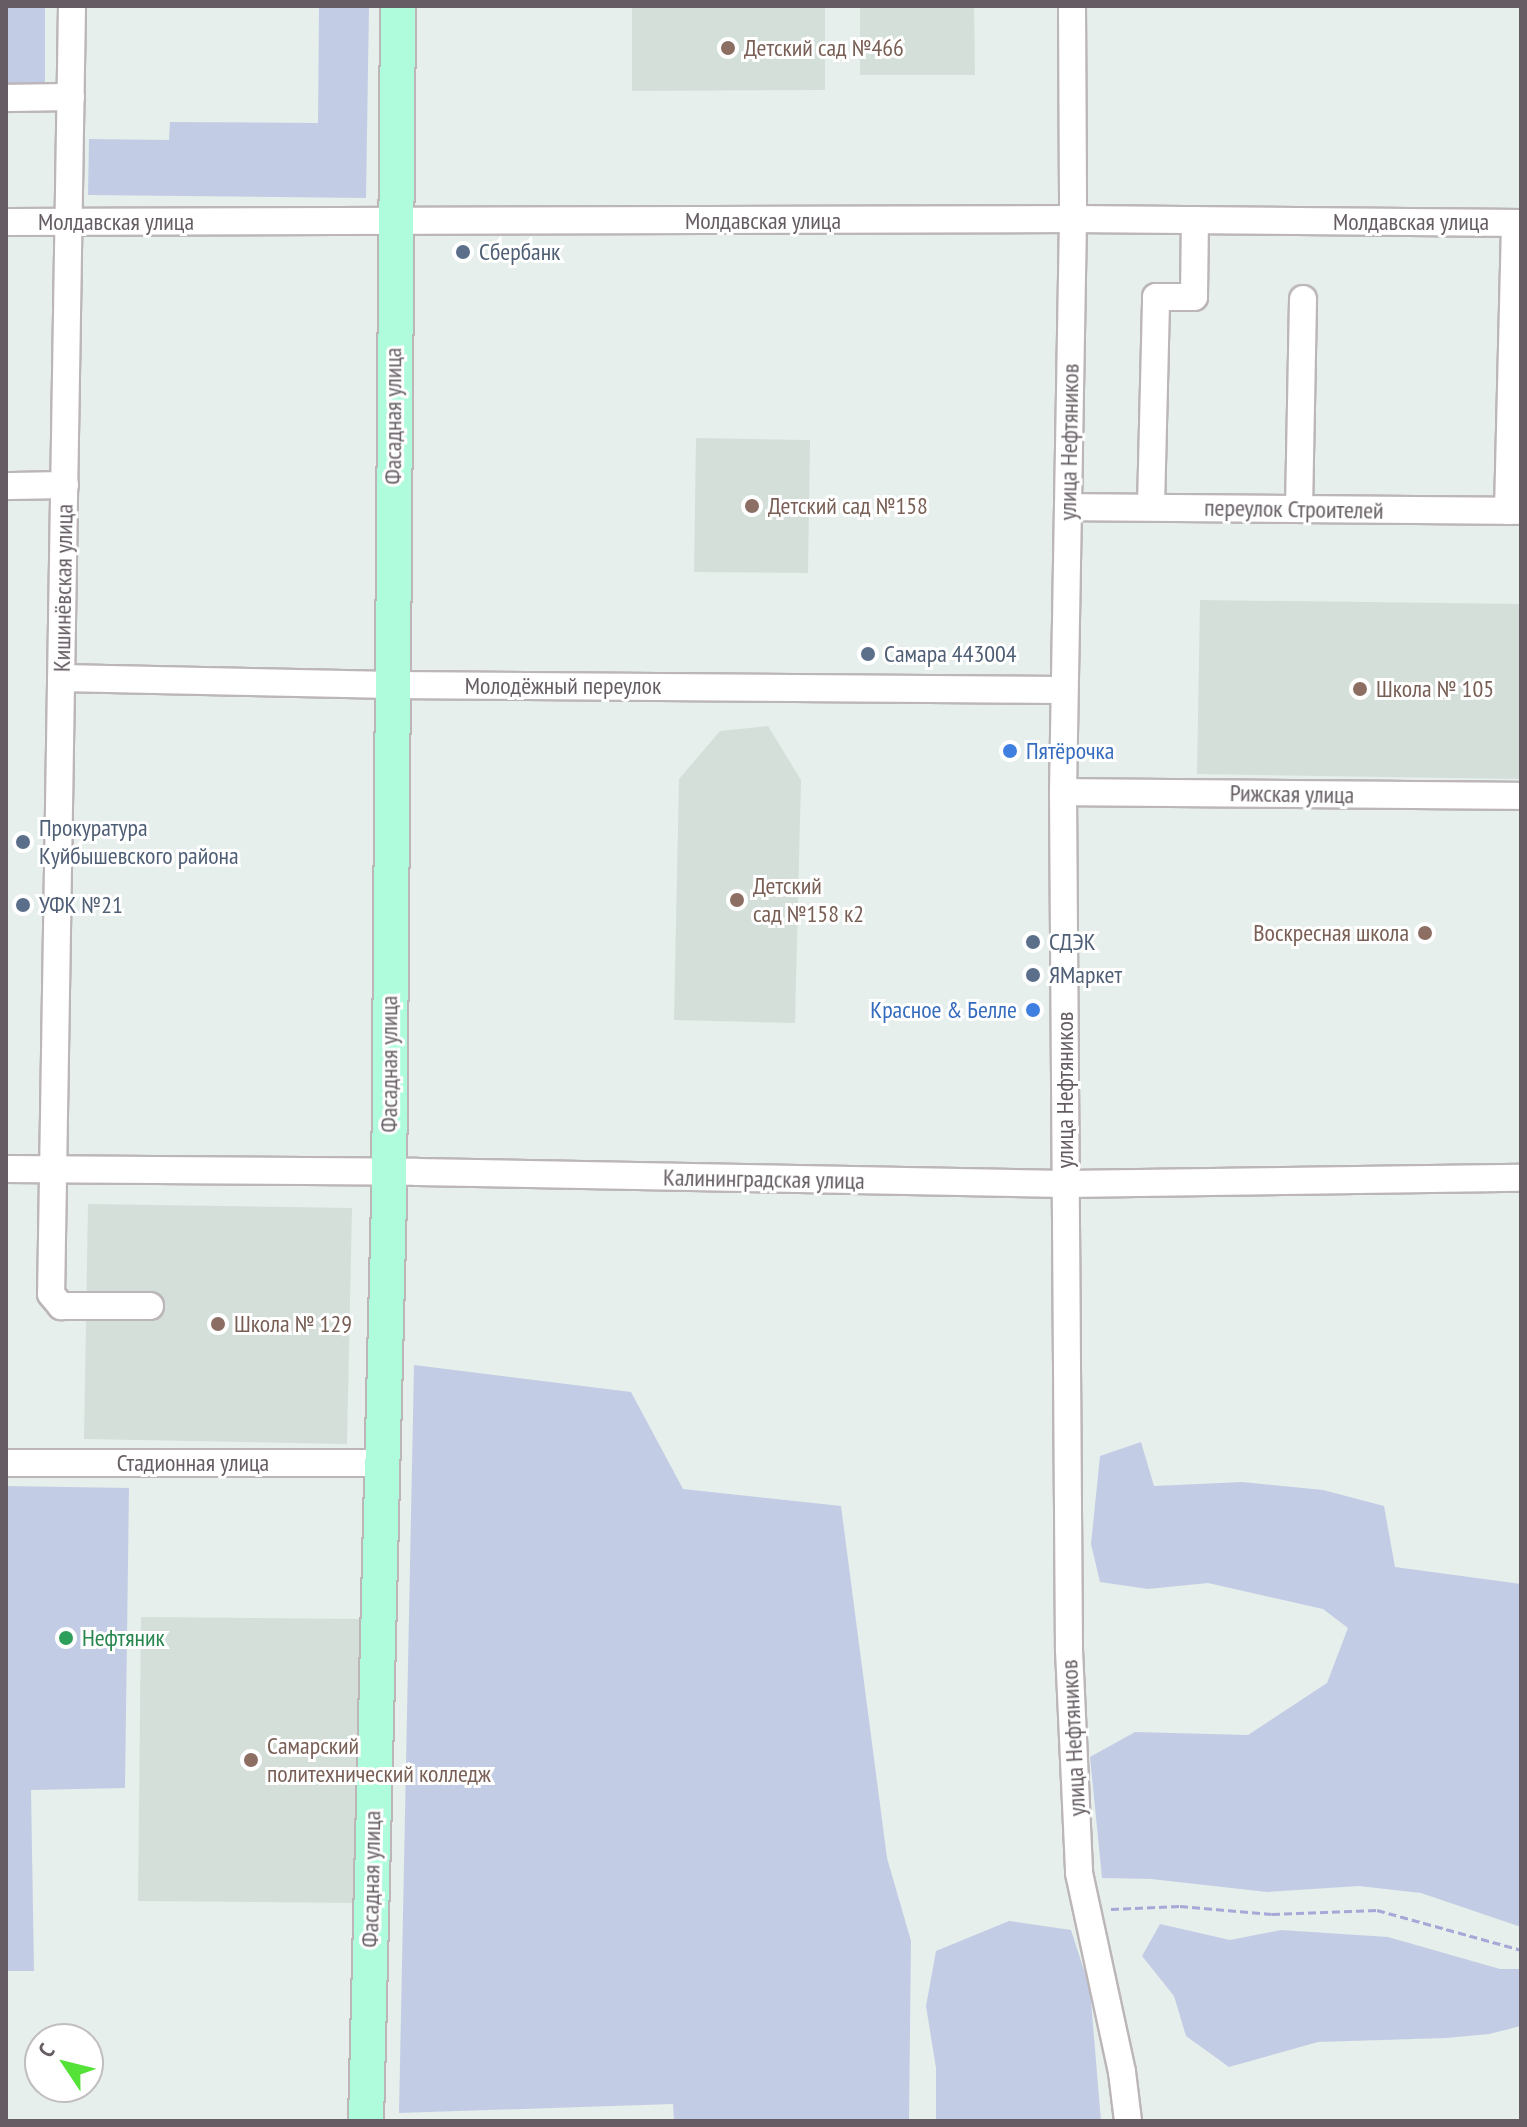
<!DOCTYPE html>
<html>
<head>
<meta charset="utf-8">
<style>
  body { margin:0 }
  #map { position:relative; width:1527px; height:2127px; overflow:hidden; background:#e6efeb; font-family:"PT Sans Narrow",sans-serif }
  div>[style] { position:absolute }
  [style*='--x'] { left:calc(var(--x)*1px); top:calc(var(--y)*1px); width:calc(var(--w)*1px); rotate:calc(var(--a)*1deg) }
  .education>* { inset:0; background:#d4dfda }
  .green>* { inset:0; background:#c3cce5 }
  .path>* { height:3px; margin-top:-1.5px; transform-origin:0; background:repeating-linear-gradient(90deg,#a8a7d7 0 8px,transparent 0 12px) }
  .roads { filter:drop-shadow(2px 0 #bcb6b9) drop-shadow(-2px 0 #bcb6b9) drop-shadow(0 2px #bcb6b9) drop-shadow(0 -2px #bcb6b9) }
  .minor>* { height:26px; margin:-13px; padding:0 13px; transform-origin:13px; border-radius:13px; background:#fff }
  .major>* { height:34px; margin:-17px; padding:0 17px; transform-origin:17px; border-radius:17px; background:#aefcdc }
  .dots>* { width:22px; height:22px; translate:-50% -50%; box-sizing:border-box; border:4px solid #fff; border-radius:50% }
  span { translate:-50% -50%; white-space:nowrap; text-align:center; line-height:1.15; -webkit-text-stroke:6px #fff; paint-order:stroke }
  .education-label { font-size:24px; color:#785e54 }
  .left { translate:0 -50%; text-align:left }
  .right { translate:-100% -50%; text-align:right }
  .street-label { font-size:24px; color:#655d63 }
  .service-label { font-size:24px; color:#4e5e75 }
  .shop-label { font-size:24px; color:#366cbe }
  .leisure-label { font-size:24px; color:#27864d }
  .frame { position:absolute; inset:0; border:8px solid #655d63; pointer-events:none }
  .north { position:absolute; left:24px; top:2023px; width:80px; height:80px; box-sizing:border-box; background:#fff; border:2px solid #c1bec1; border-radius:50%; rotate:305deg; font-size:22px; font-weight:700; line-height:32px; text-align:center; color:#655d63 }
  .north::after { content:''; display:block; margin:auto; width:28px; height:36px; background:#54e238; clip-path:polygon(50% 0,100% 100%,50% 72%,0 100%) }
</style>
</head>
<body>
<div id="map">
  <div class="education">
    <i style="clip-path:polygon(632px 6px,825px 6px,825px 90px,632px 91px)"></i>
    <i style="clip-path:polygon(860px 6px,974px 6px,975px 75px,860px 75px)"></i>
    <i style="clip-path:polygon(696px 438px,810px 440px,808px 573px,694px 572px)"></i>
    <i style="clip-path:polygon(1200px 600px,1521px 604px,1521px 779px,1197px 774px)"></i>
    <i style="clip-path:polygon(768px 726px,801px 780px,795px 1023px,674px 1020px,679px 779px,720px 731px)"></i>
    <i style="clip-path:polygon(88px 1204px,352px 1208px,347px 1444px,84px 1439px)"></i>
    <i style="clip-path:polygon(141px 1617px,363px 1619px,360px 1903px,138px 1901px)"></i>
  </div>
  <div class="green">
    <i style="clip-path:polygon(6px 6px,45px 6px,45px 89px,6px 89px)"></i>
    <i style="clip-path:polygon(319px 6px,369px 6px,366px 198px,88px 195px,89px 139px,169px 140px,170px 122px,318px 123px)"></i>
    <i style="clip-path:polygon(414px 1365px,631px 1392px,683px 1489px,841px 1506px,887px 1858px,911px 1941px,909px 2121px,674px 2121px,673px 2104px,399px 2113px)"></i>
    <i style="clip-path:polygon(1141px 1442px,1154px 1486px,1242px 1482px,1323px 1490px,1384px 1506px,1395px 1567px,1521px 1584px,1521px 1927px,1421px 1893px,1359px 1886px,1267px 1892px,1151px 1879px,1102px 1878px,1090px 1757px,1135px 1732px,1248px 1735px,1327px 1683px,1348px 1628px,1323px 1609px,1208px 1583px,1148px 1589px,1100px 1582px,1091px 1544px,1100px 1456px)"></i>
    <i style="clip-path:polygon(6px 1486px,129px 1488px,125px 1788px,31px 1790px,34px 1971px,6px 1971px)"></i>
    <i style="clip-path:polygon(1009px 1921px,1071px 1930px,1090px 1989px,1101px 2121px,936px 2121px,936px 2068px,926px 2006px,936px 1951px)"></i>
    <i style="clip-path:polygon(1160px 1924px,1230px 1940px,1281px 1930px,1388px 1937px,1500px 1969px,1521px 1969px,1521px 2026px,1489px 2034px,1446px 2038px,1318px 2042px,1229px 2067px,1186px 2036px,1174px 1996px,1142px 1956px)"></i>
  </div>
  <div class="path">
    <i style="--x:1111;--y:1909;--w:69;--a:-2.5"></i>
    <i style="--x:1180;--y:1906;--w:92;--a:5"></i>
    <i style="--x:1272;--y:1914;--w:105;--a:-2.2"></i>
    <i style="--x:1377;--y:1910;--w:149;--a:15.5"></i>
  </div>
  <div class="roads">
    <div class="minor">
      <i style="--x:72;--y:6;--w:1288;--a:90.93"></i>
      <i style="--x:51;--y:1294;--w:16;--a:50"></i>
      <i style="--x:61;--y:1306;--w:89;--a:0"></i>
      <i style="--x:1072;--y:6;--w:213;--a:89.7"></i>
      <i style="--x:1073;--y:219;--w:573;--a:91"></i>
      <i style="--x:1063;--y:792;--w:858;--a:89.6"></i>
      <i style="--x:1069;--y:1650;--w:223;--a:87.4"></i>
      <i style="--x:1079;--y:1873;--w:204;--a:77.8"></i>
      <i style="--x:1122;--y:2072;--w:49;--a:83"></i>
      <i style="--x:6;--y:98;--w:65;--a:-0.9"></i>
      <i style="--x:6;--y:222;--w:1067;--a:-0.16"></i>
      <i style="--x:1073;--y:219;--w:448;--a:0.5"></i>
      <i style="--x:6;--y:486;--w:59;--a:-1"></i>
      <i style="--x:1068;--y:507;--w:453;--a:0.5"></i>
      <i style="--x:1151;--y:507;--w:210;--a:-88.6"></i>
      <i style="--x:1156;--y:297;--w:38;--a:0"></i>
      <i style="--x:1194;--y:297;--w:77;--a:-89.3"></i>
      <i style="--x:1299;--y:509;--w:210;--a:-88.9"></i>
      <i style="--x:1508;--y:511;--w:288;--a:-88.6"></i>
      <i style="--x:61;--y:678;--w:331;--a:1.2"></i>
      <i style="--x:392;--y:685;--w:672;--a:0.43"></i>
      <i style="--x:1063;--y:792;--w:458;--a:0.5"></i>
      <i style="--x:6;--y:1169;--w:411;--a:0.4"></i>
      <i style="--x:417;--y:1172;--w:648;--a:1.06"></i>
      <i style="--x:1065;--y:1184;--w:456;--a:-0.8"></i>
      <i style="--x:6;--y:1463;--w:373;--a:0"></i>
    </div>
    <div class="major">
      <i style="--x:366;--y:2121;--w:919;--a:-88.57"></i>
      <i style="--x:389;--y:1202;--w:1196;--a:-89.57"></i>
    </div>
  </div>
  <div class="dots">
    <i style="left:728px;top:48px;background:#8d6e63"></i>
    <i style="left:463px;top:252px;background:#5c6f8a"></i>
    <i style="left:752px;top:506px;background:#8d6e63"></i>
    <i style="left:868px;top:654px;background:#5c6f8a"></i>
    <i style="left:1360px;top:689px;background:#8d6e63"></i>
    <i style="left:1010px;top:751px;background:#3f7fe0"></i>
    <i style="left:23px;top:842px;background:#5c6f8a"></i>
    <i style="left:737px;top:900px;background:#8d6e63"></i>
    <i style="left:23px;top:905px;background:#5c6f8a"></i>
    <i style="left:1425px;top:933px;background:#8d6e63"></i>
    <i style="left:1033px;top:942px;background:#5c6f8a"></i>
    <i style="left:1033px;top:975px;background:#5c6f8a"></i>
    <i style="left:1033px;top:1010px;background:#3f7fe0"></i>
    <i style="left:218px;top:1324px;background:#8d6e63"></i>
    <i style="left:66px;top:1638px;background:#2e9e5b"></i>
    <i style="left:251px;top:1760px;background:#8d6e63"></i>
  </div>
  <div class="education-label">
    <span class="left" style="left:744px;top:48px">Детский сад №466</span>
    <span class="left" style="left:768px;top:506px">Детский сад №158</span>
    <span class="left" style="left:1376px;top:689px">Школа № 105</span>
    <span class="left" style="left:753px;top:900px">Детский<br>сад №158 к2</span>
    <span class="right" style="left:1409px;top:933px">Воскресная школа</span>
    <span class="left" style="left:234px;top:1324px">Школа № 129</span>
    <span class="left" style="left:267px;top:1760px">Самарский<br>политехнический колледж</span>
  </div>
  <div class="street-label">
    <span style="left:763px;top:221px">Молдавская улица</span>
    <span style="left:116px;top:222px">Молдавская улица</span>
    <span style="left:1411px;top:222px">Молдавская улица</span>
    <span style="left:393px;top:416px;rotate:-90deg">Фасадная улица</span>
    <span style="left:1069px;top:442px;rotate:-89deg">улица Нефтяников</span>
    <span style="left:1294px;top:509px;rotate:1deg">переулок Строителей</span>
    <span style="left:63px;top:588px;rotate:-89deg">Кишинёвская улица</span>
    <span style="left:563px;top:686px">Молодёжный переулок</span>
    <span style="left:1292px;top:794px;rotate:1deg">Рижская улица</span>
    <span style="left:389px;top:1064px;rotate:-90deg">Фасадная улица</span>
    <span style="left:1065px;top:1090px;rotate:-90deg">улица Нефтяников</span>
    <span style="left:764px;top:1179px;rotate:1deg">Калининградская улица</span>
    <span style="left:193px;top:1463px">Стадионная улица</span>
    <span style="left:1073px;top:1738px;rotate:-93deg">улица Нефтяников</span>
    <span style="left:371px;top:1879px;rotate:-89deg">Фасадная улица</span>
  </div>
  <div class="service-label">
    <span class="left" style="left:479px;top:252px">Сбербанк</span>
    <span class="left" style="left:884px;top:654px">Самара 443004</span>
    <span class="left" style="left:39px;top:842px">Прокуратура<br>Куйбышевского района</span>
    <span class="left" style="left:39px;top:905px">УФК №21</span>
    <span class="left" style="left:1049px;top:942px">СДЭК</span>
    <span class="left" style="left:1049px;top:975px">ЯМаркет</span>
  </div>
  <div class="shop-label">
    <span class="left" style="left:1026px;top:751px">Пятёрочка</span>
    <span class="right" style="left:1017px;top:1010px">Красное &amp; Белле</span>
  </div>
  <div class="leisure-label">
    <span class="left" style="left:82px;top:1638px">Нефтяник</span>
  </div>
  <div class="frame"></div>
  <div class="north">С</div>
</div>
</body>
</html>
